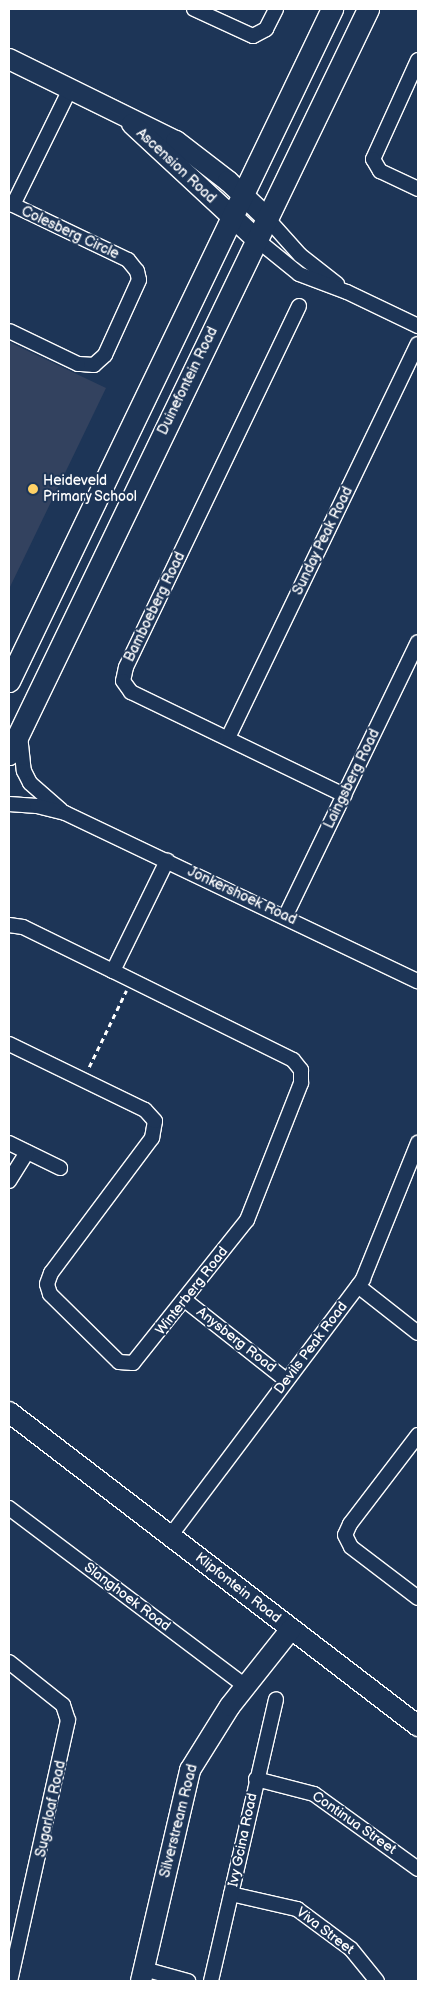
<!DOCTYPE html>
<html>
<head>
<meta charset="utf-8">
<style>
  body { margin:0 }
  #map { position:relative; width:427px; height:1990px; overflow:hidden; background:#1d3557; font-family:"Balsamiq Sans",sans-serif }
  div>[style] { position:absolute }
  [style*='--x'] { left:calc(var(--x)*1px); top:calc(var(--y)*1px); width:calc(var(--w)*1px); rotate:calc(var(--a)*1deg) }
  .built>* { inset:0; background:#33425f }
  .path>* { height:2.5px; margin-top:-1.25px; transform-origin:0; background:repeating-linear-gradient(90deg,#fff 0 5px,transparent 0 9px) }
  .roads { filter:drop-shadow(1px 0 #fff) drop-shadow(-1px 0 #fff) drop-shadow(0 1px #fff) drop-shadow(0 -1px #fff) }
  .street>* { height:14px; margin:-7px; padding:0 7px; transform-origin:7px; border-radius:7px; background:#1d3557 }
  .secondary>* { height:20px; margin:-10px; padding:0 10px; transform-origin:10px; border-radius:10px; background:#1d3557 }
  .primary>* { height:21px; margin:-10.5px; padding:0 10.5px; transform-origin:10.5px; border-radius:10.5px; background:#1d3557 }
  .dots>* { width:14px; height:14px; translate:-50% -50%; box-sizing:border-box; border:2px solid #1d3557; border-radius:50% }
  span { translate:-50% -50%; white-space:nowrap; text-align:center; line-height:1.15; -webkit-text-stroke:4px #1d3557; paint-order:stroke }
  .street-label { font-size:14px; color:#fff }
  .poi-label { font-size:14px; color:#fff }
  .left { translate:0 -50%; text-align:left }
  .frame { position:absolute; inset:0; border:10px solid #fff; pointer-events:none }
</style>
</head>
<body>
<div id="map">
  <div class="built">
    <i style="clip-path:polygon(9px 342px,106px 388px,9px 589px)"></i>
  </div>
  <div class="path">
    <i style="--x:89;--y:1067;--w:85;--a:-64"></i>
  </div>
  <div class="roads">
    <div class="street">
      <i style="--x:194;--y:9;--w:65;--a:24.6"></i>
      <i style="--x:253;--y:36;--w:15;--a:-28"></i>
      <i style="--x:266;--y:29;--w:22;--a:-63"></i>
      <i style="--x:418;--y:60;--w:109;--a:114.4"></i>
      <i style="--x:373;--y:159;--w:14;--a:60"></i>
      <i style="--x:380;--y:171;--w:42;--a:25.3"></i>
      <i style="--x:9;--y:203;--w:132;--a:25.6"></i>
      <i style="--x:128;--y:260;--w:14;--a:51"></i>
      <i style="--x:137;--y:271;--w:9;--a:77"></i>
      <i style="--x:139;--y:280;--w:82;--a:114.4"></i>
      <i style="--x:105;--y:355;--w:15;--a:138"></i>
      <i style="--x:94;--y:365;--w:16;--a:-176"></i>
      <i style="--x:78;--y:364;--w:76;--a:-154.4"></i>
      <i style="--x:13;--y:205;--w:129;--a:-63.8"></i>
      <i style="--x:266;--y:217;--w:51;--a:48.2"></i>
      <i style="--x:300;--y:255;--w:47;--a:38.1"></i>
      <i style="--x:256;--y:239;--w:55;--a:39.1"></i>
      <i style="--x:299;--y:274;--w:51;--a:20.6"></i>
      <i style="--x:347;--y:292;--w:79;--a:25.6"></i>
      <i style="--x:299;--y:306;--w:400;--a:115.6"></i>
      <i style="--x:126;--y:667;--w:14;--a:102"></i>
      <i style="--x:123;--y:681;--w:14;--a:54"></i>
      <i style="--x:131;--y:692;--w:237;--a:25.8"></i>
      <i style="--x:20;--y:735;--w:36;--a:84"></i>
      <i style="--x:24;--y:771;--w:13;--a:63"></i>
      <i style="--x:30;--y:783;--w:41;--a:41.1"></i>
      <i style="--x:228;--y:738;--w:437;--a:-64.3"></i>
      <i style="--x:9;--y:804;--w:28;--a:4"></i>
      <i style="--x:37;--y:806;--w:29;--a:14"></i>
      <i style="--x:65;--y:813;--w:391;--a:25.5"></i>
      <i style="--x:285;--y:917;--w:305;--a:-64.2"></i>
      <i style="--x:9;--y:925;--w:14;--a:8"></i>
      <i style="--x:23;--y:927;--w:100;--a:26.1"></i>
      <i style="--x:113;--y:971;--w:201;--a:26.3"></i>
      <i style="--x:293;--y:1060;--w:13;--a:51"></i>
      <i style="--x:301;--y:1070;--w:13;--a:90"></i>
      <i style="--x:301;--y:1083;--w:147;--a:111.5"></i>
      <i style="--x:247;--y:1220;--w:183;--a:128.6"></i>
      <i style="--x:133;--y:1363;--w:14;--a:-176"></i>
      <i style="--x:119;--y:1362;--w:97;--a:-135.4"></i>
      <i style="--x:50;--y:1294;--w:10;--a:-107"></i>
      <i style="--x:47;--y:1284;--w:12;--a:-70"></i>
      <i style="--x:51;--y:1273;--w:169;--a:-53.2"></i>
      <i style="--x:152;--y:1138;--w:17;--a:-80"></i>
      <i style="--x:155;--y:1121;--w:15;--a:-132"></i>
      <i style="--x:145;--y:1110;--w:151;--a:-154.1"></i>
      <i style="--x:113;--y:971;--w:123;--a:-63.9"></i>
      <i style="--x:9;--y:1143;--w:57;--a:26.1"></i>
      <i style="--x:9;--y:1181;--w:34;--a:-58"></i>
      <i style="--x:358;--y:1286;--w:76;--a:38.1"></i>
      <i style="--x:186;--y:1301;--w:127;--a:38.3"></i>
      <i style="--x:418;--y:1435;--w:112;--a:127.4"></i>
      <i style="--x:350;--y:1524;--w:12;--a:114"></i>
      <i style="--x:345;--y:1535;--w:13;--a:63"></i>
      <i style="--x:351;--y:1547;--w:84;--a:37.3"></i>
      <i style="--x:9;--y:1508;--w:296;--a:37"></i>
      <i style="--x:171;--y:1535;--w:320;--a:-53.1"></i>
      <i style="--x:363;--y:1279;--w:147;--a:-68"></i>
      <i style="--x:9;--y:1662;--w:69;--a:38.5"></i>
      <i style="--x:63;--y:1705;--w:16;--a:72"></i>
      <i style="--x:68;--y:1720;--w:267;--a:102.5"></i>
      <i style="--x:256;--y:1779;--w:60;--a:14.5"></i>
      <i style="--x:314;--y:1794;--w:128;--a:35.8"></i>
      <i style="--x:231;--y:1894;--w:68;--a:12.8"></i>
      <i style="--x:297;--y:1909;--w:67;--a:36.5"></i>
      <i style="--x:351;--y:1949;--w:41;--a:50.9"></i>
      <i style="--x:144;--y:1969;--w:46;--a:15.3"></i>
      <i style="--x:211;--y:1981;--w:289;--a:-77"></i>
    </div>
    <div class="secondary">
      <i style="--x:9;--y:59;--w:186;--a:26.2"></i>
      <i style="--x:176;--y:141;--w:66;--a:37.6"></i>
      <i style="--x:228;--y:181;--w:52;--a:43.5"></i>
      <i style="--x:132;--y:124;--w:169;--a:42.8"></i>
      <i style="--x:9;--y:1412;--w:516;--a:37.51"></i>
      <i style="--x:141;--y:1981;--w:217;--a:-76.9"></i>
      <i style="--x:190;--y:1770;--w:75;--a:-58"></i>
      <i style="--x:230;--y:1706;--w:98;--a:-51.6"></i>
    </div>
    <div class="primary">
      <i style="--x:9;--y:681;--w:746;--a:-64.33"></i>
      <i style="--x:9;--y:754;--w:827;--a:-64.27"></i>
    </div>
  </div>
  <div class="dots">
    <i style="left:33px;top:489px;background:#ffd166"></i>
  </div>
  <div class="street-label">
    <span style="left:176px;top:166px;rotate:43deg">Ascension Road</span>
    <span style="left:70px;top:233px;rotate:25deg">Colesberg Circle</span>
    <span style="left:188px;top:381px;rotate:-64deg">Duinefontein Road</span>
    <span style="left:323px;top:541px;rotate:-64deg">Sunday Peak Road</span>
    <span style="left:155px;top:607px;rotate:-64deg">Bamboeberg Road</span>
    <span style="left:352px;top:779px;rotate:-64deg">Laingsberg Road</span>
    <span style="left:242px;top:896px;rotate:25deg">Jonkershoek Road</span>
    <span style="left:192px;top:1291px;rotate:-52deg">Winterberg Road</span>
    <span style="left:236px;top:1340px;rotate:38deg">Anysberg Road</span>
    <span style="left:311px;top:1348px;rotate:-53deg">Devils Peak Road</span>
    <span style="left:238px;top:1588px;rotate:38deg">Klipfontein Road</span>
    <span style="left:127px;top:1597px;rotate:37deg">Slanghoek Road</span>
    <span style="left:51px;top:1809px;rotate:-78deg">Sugarloaf Road</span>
    <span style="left:179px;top:1821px;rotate:-76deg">Silverstream Road</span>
    <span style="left:354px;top:1823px;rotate:35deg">Continua Street</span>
    <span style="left:243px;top:1840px;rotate:-78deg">Ivy Gcina Road</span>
    <span style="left:325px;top:1931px;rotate:37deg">Viva Street</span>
  </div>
  <div class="poi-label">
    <span class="left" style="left:43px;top:489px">Heideveld<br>Primary School</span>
  </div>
  <div class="frame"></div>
</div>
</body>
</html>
